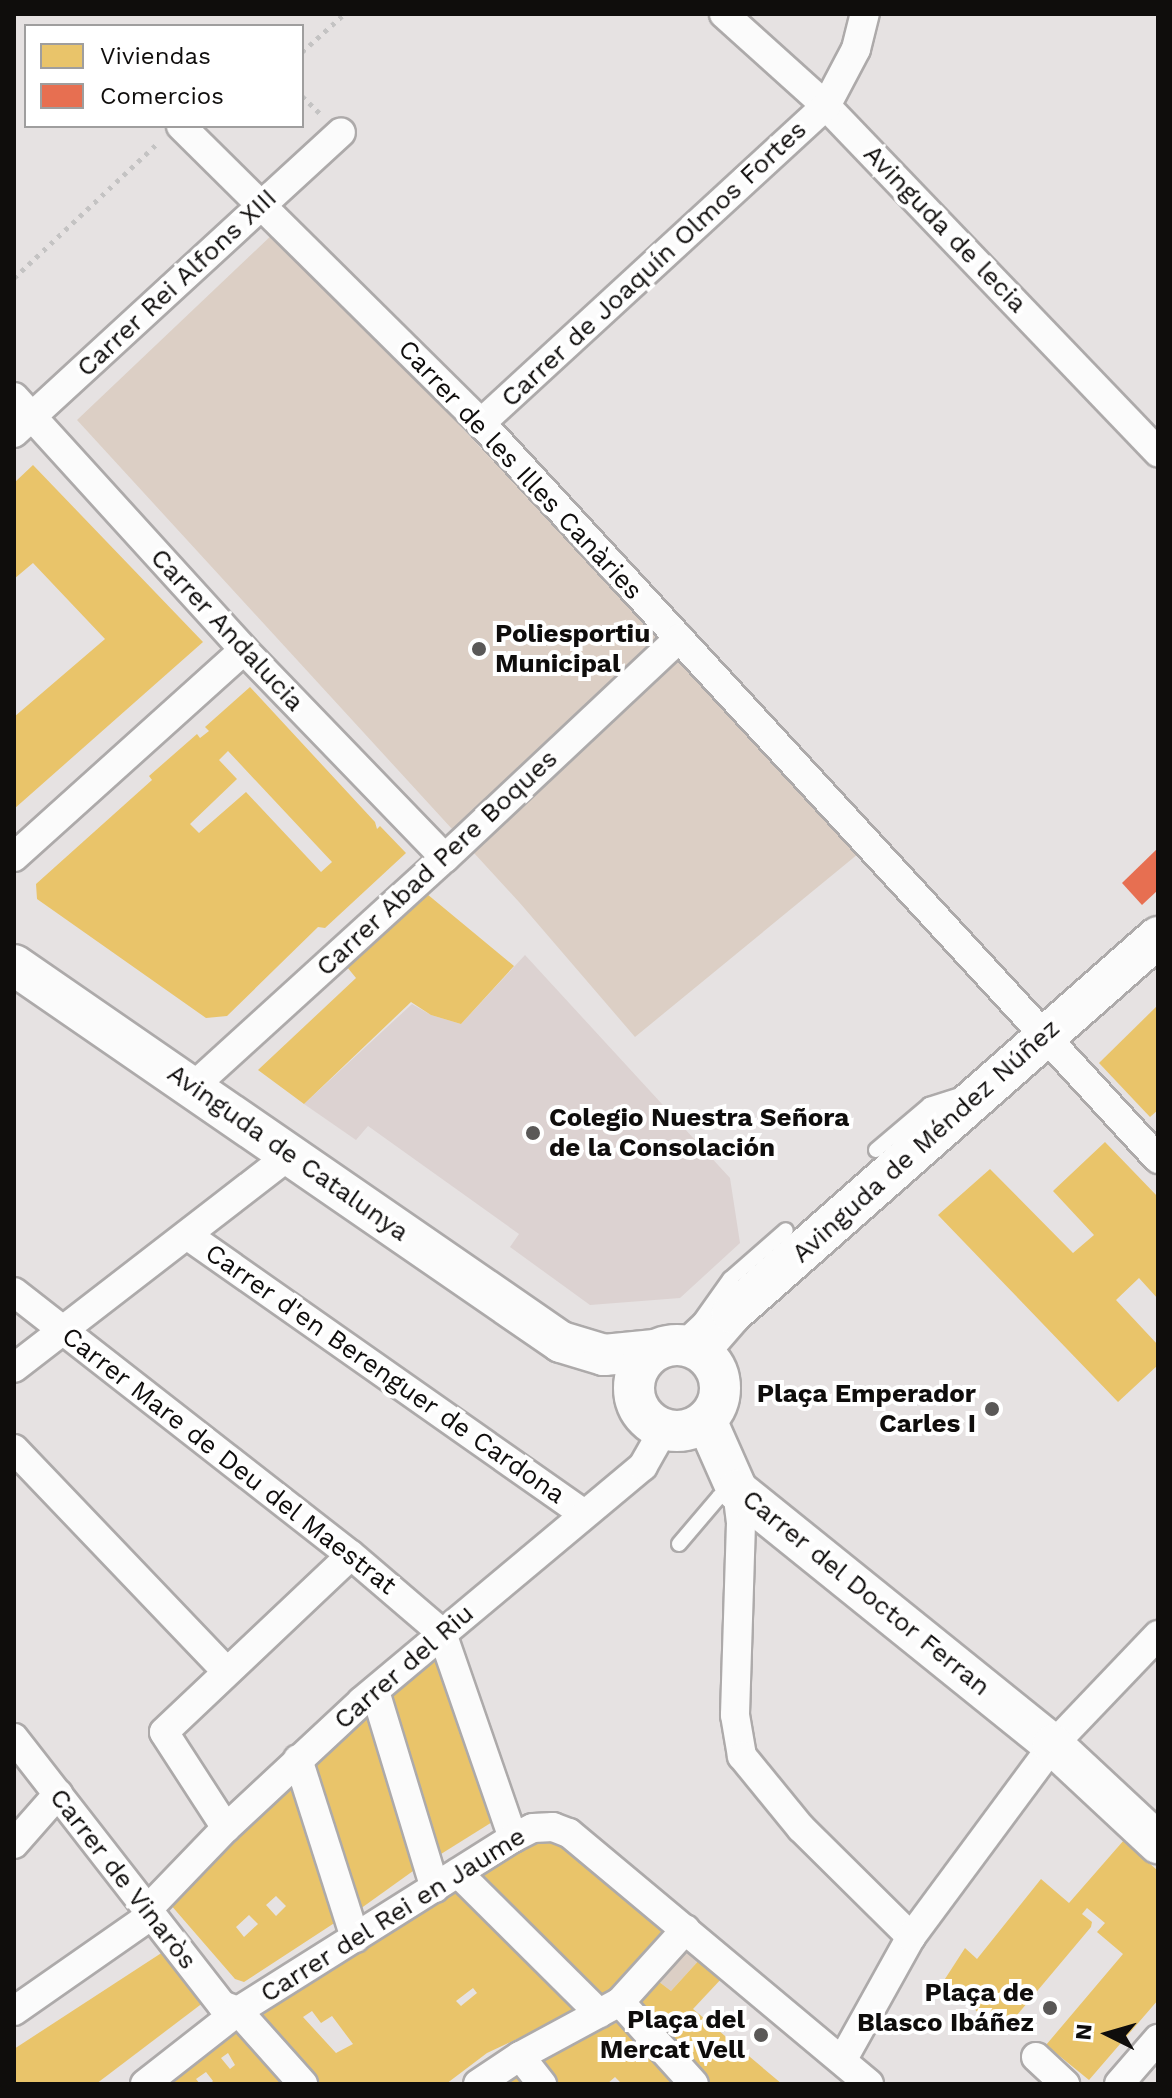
<!DOCTYPE html>
<html>
<head>
<meta charset="utf-8">
<style>
  body { margin:0 }
  #map { position:relative; width:1172px; height:2098px; overflow:hidden; background:#e6e2e2; font-family:"Work Sans",sans-serif }
  div>[style] { position:absolute }
  [style*='--x'] { left:calc(var(--x)*1px); top:calc(var(--y)*1px); width:calc(var(--w)*1px); rotate:calc(var(--a)*1deg) }
  .built>* { inset:0; background:#dcd2d1 }
  .green>* { inset:0; background:#dccfc5 }
  .homes>* { inset:0; background:#e9c46a }
  .shops>* { inset:0; background:#e76f51 }
  .path>* { height:5px; margin-top:-2.5px; transform-origin:0; background:repeating-linear-gradient(90deg,#c4c3c3 0 4px,transparent 0 10px) }
  .roads { filter:drop-shadow(2px 0 #adaaaa) drop-shadow(-2px 0 #adaaaa) drop-shadow(0 2px #adaaaa) drop-shadow(0 -2px #adaaaa) }
  .lane>* { height:14px; margin:-7px; padding:0 7px; transform-origin:7px; border-radius:7px; background:#fbfbfb }
  .street>* { height:28px; margin:-14px; padding:0 14px; transform-origin:14px; border-radius:14px; background:#fbfbfb }
  .secondary>* { height:40px; margin:-20px; padding:0 20px; transform-origin:20px; border-radius:20px; background:#fbfbfb }
  .secondary>.ring { margin:-20px; padding:0; box-sizing:content-box; background:none; border:40px solid #fbfbfb; border-radius:50% }
  .dots>* { width:22px; height:22px; translate:-50% -50%; box-sizing:border-box; border:4px solid #fff; border-radius:50% }
  span { translate:-50% -50%; white-space:nowrap; text-align:center; line-height:1.15; -webkit-text-stroke:8px #fff; paint-order:stroke }
  .street-label { font-size:26px; color:#0f0d0c }
  .poi-label { font-size:26px; color:#0f0d0c; font-weight:700 }
  .left { translate:0 -50%; text-align:left }
  .right { translate:-100% -50%; text-align:right }
  .frame { position:absolute; inset:0; border:16px solid #0f0d0c; pointer-events:none }
  .legend { position:absolute; left:24px; top:24px; width:280px; height:104px; box-sizing:border-box; background:#fff; border:2px solid #9f9e9e; margin:0; padding:10px 14px; list-style:none; font-size:24px; color:#0f0d0c }
  .legend li { display:flex; align-items:center; gap:16px; height:40px }
  .legend b { width:40px; border:2px solid #9f9e9e }
  .north { position:absolute; left:1068px; top:1994px; width:80px; height:80px; -webkit-text-stroke:6px #fff; paint-order:stroke; rotate:275deg; font-size:22px; font-weight:700; line-height:32px; text-align:center; color:#0f0d0c }
  .north::after { content:''; display:block; margin:auto; width:28px; height:36px; background:#0f0d0c; clip-path:polygon(50% 0,100% 100%,50% 72%,0 100%) }
</style>
</head>
<body>
<div id="map">
  <div class="built">
    <i style="clip-path:polygon(525px 955px,730px 1178px,740px 1243px,680px 1298px,590px 1305px,510px 1247px,519px 1234px,368px 1126px,356px 1140px,304px 1104px,412px 1004px,431px 1015px,461px 1024px)"></i>
  </div>
  <div class="green">
    <i style="clip-path:polygon(276px 231px,734px 716px,858px 854px,635px 1037px,519px 902px,77px 420px)"></i>
    <i style="clip-path:polygon(688px 1946px,701px 1958px,671px 1991px,658px 1981px)"></i>
  </div>
  <div class="homes">
    <i style="clip-path:polygon(33px 465px,203px 642px,14px 809px,14px 717px,105px 639px,33px 563px,14px 579px,14px 483px)"></i>
    <i style="clip-path:polygon(evenodd,250px 687px,375px 822px,377px 829px,380px 826px,406px 853px,325px 928px,318px 927px,227px 1016px,206px 1018px,37px 899px,36px 884px,152px 780px,149px 776px,197px 734px,200px 738px,209px 731px,205px 727px,250px 687px,228px 751px,332px 862px,321px 872px,246px 792px,199px 833px,190px 824px,237px 779px,219px 760px,228px 751px)"></i>
    <i style="clip-path:polygon(427px 894px,514px 966px,461px 1024px,431px 1015px,411px 1002px,304px 1104px,258px 1070px,356px 978px,347px 967px)"></i>
    <i style="clip-path:polygon(1158px 1005px,1158px 1110px,1150px 1117px,1099px 1063px)"></i>
    <i style="clip-path:polygon(1105px 1142px,1158px 1197px,1158px 1299px,1139px 1278px,1116px 1300px,1158px 1345px,1158px 1365px,1118px 1402px,938px 1215px,990px 1169px,1073px 1253px,1094px 1235px,1053px 1191px)"></i>
    <i style="clip-path:polygon(439px 1649px,497px 1819px,433px 1859px,380px 1699px)"></i>
    <i style="clip-path:polygon(366px 1711px,420px 1866px,360px 1909px,311px 1765px)"></i>
    <i style="clip-path:polygon(evenodd,296px 1779px,339px 1920px,244px 1982px,235px 1979px,170px 1904px,296px 1779px,276px 1896px,286px 1906px,276px 1916px,266px 1905px,276px 1896px,296px 1779px,249px 1915px,258px 1924px,244px 1937px,236px 1927px,249px 1915px)"></i>
    <i style="clip-path:polygon(559px 1838px,662px 1925px,660px 1936px,602px 2001px,472px 1869px,520px 1842px)"></i>
    <i style="clip-path:polygon(1124px 1840px,1158px 1871px,1158px 2000px,1089px 2080px,1046px 2045px,1123px 1954px,1097px 1932px,1105px 1923px,1087px 1908px,1082px 1914px,1092px 1922px,1091px 1927px,1002px 2033px,943px 1982px,965px 1948px,977px 1959px,1041px 1879px,1069px 1903px)"></i>
    <i style="clip-path:polygon(evenodd,453px 1884px,580px 2010px,487px 2053px,446px 2084px,318px 2084px,260px 2014px,338px 1958px,453px 1884px,473px 1988px,477px 1993px,461px 2006px,456px 2001px,473px 1988px,453px 1884px,312px 2011px,321px 2023px,332px 2016px,353px 2044px,336px 2053px,303px 2017px,312px 2011px)"></i>
    <i style="clip-path:polygon(166px 1950px,208px 1999px,96px 2084px,14px 2084px,14px 2049px)"></i>
    <i style="clip-path:polygon(701px 1958px,723px 1977px,693px 2009px,782px 2084px,706px 2084px,637px 2003px,658px 1981px,671px 1991px)"></i>
    <i style="clip-path:polygon(620px 2021px,676px 2084px,622px 2084px,615px 2077px,607px 2084px,556px 2084px,536px 2060px)"></i>
    <i style="clip-path:polygon(evenodd,240px 2028px,286px 2084px,210px 2084px,213px 2081px,206px 2072px,196px 2079px,200px 2084px,162px 2084px,240px 2028px,228px 2053px,235px 2065px,230px 2069px,221px 2058px,228px 2053px)"></i>
    <i style="clip-path:polygon(514px 2070px,525px 2084px,488px 2084px)"></i>
  </div>
  <div class="shops">
    <i style="clip-path:polygon(1158px 848px,1158px 890px,1142px 905px,1122px 883px)"></i>
  </div>
  <div class="path">
    <i style="--x:302;--y:52;--w:57;--a:-42.1"></i>
    <i style="--x:302;--y:96;--w:28;--a:44"></i>
    <i style="--x:14;--y:278;--w:199;--a:-43.2"></i>
  </div>
  <div class="roads">
    <div class="lane">
      <i style="--x:876;--y:1150;--w:70;--a:-40.3"></i>
      <i style="--x:929;--y:1105;--w:33;--a:-18"></i>
      <i style="--x:675;--y:1344;--w:34;--a:-43"></i>
      <i style="--x:700;--y:1321;--w:52;--a:-54.5"></i>
      <i style="--x:730;--y:1279;--w:74;--a:-41.2"></i>
      <i style="--x:679;--y:1544;--w:62;--a:-49.6"></i>
      <i style="--x:719;--y:1497;--w:15;--a:-23"></i>
    </div>
    <div class="street">
      <i style="--x:724;--y:14;--w:137;--a:42"></i>
      <i style="--x:826;--y:106;--w:480;--a:46.2"></i>
      <i style="--x:181;--y:126;--w:422;--a:44.7"></i>
      <i style="--x:481;--y:423;--w:1000;--a:47.39"></i>
      <i style="--x:14;--y:397;--w:342;--a:47.7"></i>
      <i style="--x:244;--y:650;--w:289;--a:46"></i>
      <i style="--x:481;--y:423;--w:469;--a:-42.6"></i>
      <i style="--x:826;--y:106;--w:64;--a:-62.2"></i>
      <i style="--x:856;--y:49;--w:36;--a:-76"></i>
      <i style="--x:14;--y:433;--w:444;--a:-42.6"></i>
      <i style="--x:14;--y:857;--w:309;--a:-42"></i>
      <i style="--x:194;--y:1086;--w:339;--a:-42.3"></i>
      <i style="--x:445;--y:858;--w:321;--a:-43.2"></i>
      <i style="--x:187;--y:1235;--w:484;--a:35.1"></i>
      <i style="--x:14;--y:1292;--w:427;--a:38"></i>
      <i style="--x:351;--y:1555;--w:120;--a:40.6"></i>
      <i style="--x:442;--y:1633;--w:217;--a:70.9"></i>
      <i style="--x:14;--y:1368;--w:346;--a:-37.7"></i>
      <i style="--x:14;--y:1449;--w:308;--a:46.3"></i>
      <i style="--x:737;--y:1490;--w:33;--a:83"></i>
      <i style="--x:741;--y:1523;--w:192;--a:91.8"></i>
      <i style="--x:735;--y:1715;--w:42;--a:80.3"></i>
      <i style="--x:742;--y:1756;--w:93;--a:50.7"></i>
      <i style="--x:801;--y:1828;--w:155;--a:44.7"></i>
      <i style="--x:375;--y:1691;--w:206;--a:73.1"></i>
      <i style="--x:14;--y:1738;--w:338;--a:52.1"></i>
      <i style="--x:222;--y:2005;--w:17;--a:21"></i>
      <i style="--x:238;--y:2011;--w:98;--a:48.3"></i>
      <i style="--x:298;--y:1759;--w:188;--a:72.3"></i>
      <i style="--x:226;--y:1828;--w:114;--a:-122.9"></i>
      <i style="--x:164;--y:1732;--w:257;--a:-43.4"></i>
      <i style="--x:14;--y:1844;--w:67;--a:-48.7"></i>
      <i style="--x:458;--y:1873;--w:199;--a:44.8"></i>
      <i style="--x:146;--y:1911;--w:115;--a:-46.1"></i>
      <i style="--x:226;--y:1828;--w:186;--a:-43"></i>
      <i style="--x:362;--y:1701;--w:366;--a:-39.9"></i>
      <i style="--x:643;--y:1466;--w:43;--a:-60.4"></i>
      <i style="--x:620;--y:2002;--w:110;--a:47.9"></i>
      <i style="--x:14;--y:2011;--w:166;--a:-34.9"></i>
      <i style="--x:520;--y:2056;--w:36;--a:52"></i>
      <i style="--x:1036;--y:2057;--w:40;--a:43"></i>
      <i style="--x:843;--y:2059;--w:140;--a:-60.9"></i>
      <i style="--x:911;--y:1937;--w:239;--a:-53.5"></i>
      <i style="--x:1053;--y:1745;--w:152;--a:-46.3"></i>
      <i style="--x:145;--y:2084;--w:118;--a:-38.1"></i>
      <i style="--x:238;--y:2011;--w:325;--a:-32.2"></i>
      <i style="--x:513;--y:1838;--w:22;--a:-27"></i>
      <i style="--x:533;--y:1828;--w:20;--a:-3"></i>
      <i style="--x:553;--y:1827;--w:17;--a:21"></i>
      <i style="--x:569;--y:1833;--w:391;--a:39.9"></i>
      <i style="--x:478;--y:2084;--w:50;--a:-33.7"></i>
      <i style="--x:520;--y:2056;--w:114;--a:-28.4"></i>
      <i style="--x:620;--y:2002;--w:98;--a:-47.9"></i>
      <i style="--x:1119;--y:2084;--w:60;--a:-49.1"></i>
    </div>
    <div class="secondary">
      <i style="--x:14;--y:965;--w:664;--a:34.58"></i>
      <i style="--x:561;--y:1342;--w:45;--a:16.8"></i>
      <i style="--x:604;--y:1355;--w:51;--a:-5.6"></i>
      <i class="ring" style="left:634px;top:1345px;width:46px;height:46px"></i>
      <i style="--x:700;--y:1350;--w:49;--a:-49.1"></i>
      <i style="--x:732;--y:1313;--w:568;--a:-41.43"></i>
      <i style="--x:706;--y:1420;--w:77;--a:66.1"></i>
      <i style="--x:737;--y:1490;--w:406;--a:38.9"></i>
      <i style="--x:1053;--y:1745;--w:144;--a:43"></i>
    </div>
  </div>
  <div class="dots">
    <i style="left:479px;top:649px;background:#5a5857"></i>
    <i style="left:533px;top:1133px;background:#5a5857"></i>
    <i style="left:992px;top:1409px;background:#5a5857"></i>
    <i style="left:1050px;top:2008px;background:#5a5857"></i>
    <i style="left:761px;top:2035px;background:#5a5857"></i>
  </div>
  <div class="street-label">
    <span style="left:945px;top:229px;rotate:46deg">Avinguda de lecia</span>
    <span style="left:654px;top:264px;rotate:-43deg">Carrer de Joaquín Olmos Fortes</span>
    <span style="left:177px;top:283px;rotate:-43deg">Carrer Rei Alfons XIII</span>
    <span style="left:520px;top:470px;rotate:47deg">Carrer de les Illes Canàries</span>
    <span style="left:227px;top:630px;rotate:47deg">Carrer Andalucia</span>
    <span style="left:437px;top:863px;rotate:-43deg">Carrer Abad Pere Boques</span>
    <span style="left:926px;top:1141px;rotate:-42deg">Avinguda de Méndez Núñez</span>
    <span style="left:288px;top:1153px;rotate:35deg">Avinguda de Catalunya</span>
    <span style="left:385px;top:1374px;rotate:35deg">Carrer d'en Berenguer de Cardona</span>
    <span style="left:229px;top:1461px;rotate:38deg">Carrer Mare de Deu del Maestrat</span>
    <span style="left:866px;top:1593px;rotate:39deg">Carrer del Doctor Ferran</span>
    <span style="left:404px;top:1667px;rotate:-41deg">Carrer del Riu</span>
    <span style="left:123px;top:1879px;rotate:52deg">Carrer de Vinaròs</span>
    <span style="left:393px;top:1915px;rotate:-32deg">Carrer del Rei en Jaume</span>
  </div>
  <div class="poi-label">
    <span class="left" style="left:495px;top:649px">Poliesportiu<br>Municipal</span>
    <span class="left" style="left:549px;top:1133px">Colegio Nuestra Señora<br>de la Consolación</span>
    <span class="right" style="left:976px;top:1409px">Plaça Emperador<br>Carles I</span>
    <span class="right" style="left:1034px;top:2008px">Plaça de<br>Blasco Ibáñez</span>
    <span class="right" style="left:745px;top:2035px">Plaça del<br>Mercat Vell</span>
  </div>
  <div class="frame"></div>
  <ul class="legend">
  <li><b style="height:22px;background:#e9c46a"></b>Viviendas</li>
  <li><b style="height:22px;background:#e76f51"></b>Comercios</li>
  </ul>
  <div class="north">N</div>
</div>
</body>
</html>
